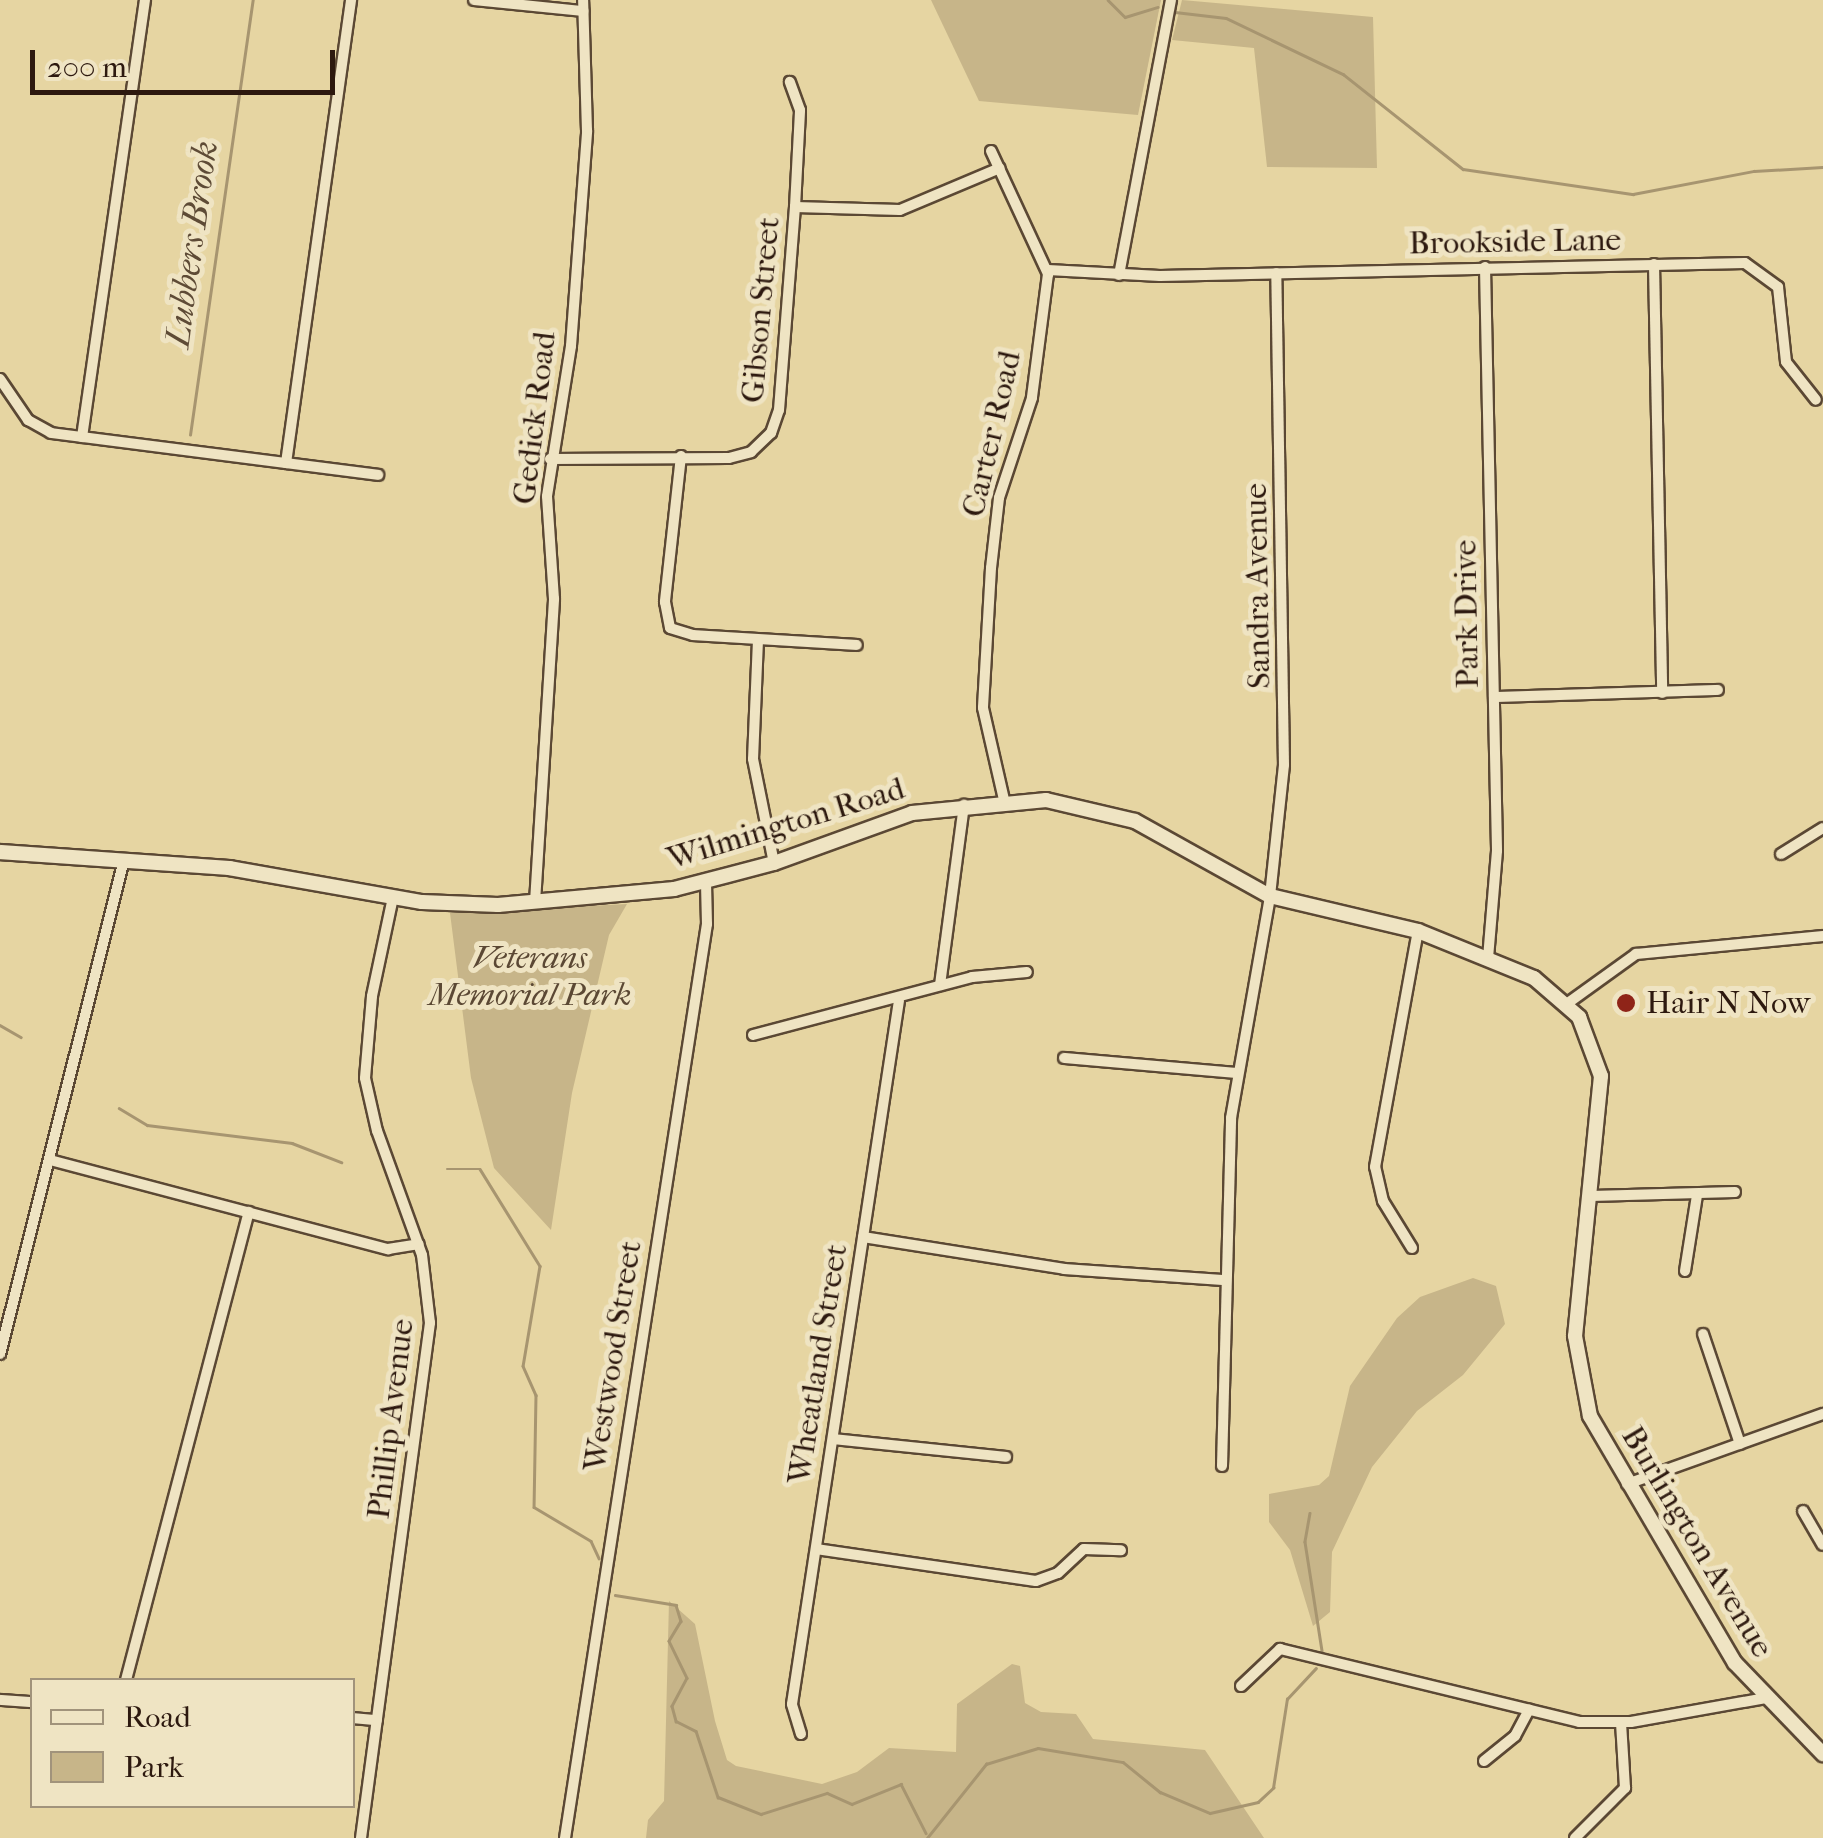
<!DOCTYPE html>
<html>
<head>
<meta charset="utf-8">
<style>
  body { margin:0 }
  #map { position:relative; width:1823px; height:1838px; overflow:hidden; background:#e6d5a2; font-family:"IM FELL French Canon",serif }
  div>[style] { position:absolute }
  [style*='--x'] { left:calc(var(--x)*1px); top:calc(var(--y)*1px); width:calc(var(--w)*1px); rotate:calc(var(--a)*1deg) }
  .green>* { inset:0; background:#c7b589 }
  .stream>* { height:2.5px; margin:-1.25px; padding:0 1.25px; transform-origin:1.25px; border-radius:1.25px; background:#a79570 }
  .roads { filter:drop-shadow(2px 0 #5b4834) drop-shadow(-2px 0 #5b4834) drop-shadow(0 2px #5b4834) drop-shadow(0 -2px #5b4834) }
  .minor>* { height:10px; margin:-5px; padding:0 5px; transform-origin:5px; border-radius:5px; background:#efe4c3 }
  .secondary>* { height:14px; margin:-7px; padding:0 7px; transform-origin:7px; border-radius:7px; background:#efe4c3 }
  .dots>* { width:28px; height:28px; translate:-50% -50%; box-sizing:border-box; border:5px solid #efe4c3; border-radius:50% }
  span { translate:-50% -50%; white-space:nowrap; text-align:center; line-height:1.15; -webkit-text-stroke:10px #efe4c3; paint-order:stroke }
  .street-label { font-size:32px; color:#2d190f }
  .park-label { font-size:32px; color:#5b4834; font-style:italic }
  .poi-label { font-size:32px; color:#2d190f }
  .left { translate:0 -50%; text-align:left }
  .water-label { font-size:35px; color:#5e4b36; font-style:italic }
  .legend { position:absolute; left:30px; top:1678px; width:325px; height:130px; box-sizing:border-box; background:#efe4c3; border:2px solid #a1937b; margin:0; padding:12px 18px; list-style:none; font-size:30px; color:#2d190f }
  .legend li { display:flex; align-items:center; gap:20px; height:50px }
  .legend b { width:50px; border:2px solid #a1937b }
  .scale { position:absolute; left:30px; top:50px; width:305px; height:45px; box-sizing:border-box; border:5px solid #2d190f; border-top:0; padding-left:12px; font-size:30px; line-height:35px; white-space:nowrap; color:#2d190f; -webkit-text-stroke:8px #efe4c3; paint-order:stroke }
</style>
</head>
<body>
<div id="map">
  <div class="green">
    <i style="clip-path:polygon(931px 0,1161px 0,1138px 115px,979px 101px)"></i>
    <i style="clip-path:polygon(1182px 0,1373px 17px,1377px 168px,1267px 167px,1254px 48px,1172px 40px)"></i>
    <i style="clip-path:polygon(627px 904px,609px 935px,572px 1093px,551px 1230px,494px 1168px,471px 1078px,450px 913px)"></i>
    <i style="clip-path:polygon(1473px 1278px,1496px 1286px,1505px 1324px,1463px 1375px,1417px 1411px,1372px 1467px,1332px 1552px,1330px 1612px,1313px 1626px,1290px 1550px,1269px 1522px,1269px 1494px,1319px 1485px,1329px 1476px,1350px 1386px,1397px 1318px,1420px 1297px)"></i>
    <i style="clip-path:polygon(669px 1601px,695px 1624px,715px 1721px,727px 1760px,736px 1766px,822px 1784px,857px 1772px,889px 1748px,956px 1752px,957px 1704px,1012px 1664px,1020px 1666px,1025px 1703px,1041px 1712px,1076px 1714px,1093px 1739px,1205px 1750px,1264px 1838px,646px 1838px,648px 1820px,664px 1801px)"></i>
  </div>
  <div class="stream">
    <i style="--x:1108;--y:0;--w:24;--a:45"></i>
    <i style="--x:1125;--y:17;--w:34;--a:-17"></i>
    <i style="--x:1175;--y:12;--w:51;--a:6.7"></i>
    <i style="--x:1226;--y:18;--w:130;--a:25.6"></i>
    <i style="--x:1343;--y:74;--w:153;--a:38.4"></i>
    <i style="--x:1463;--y:169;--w:172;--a:8.4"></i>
    <i style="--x:1633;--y:194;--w:123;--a:-10.8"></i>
    <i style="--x:1754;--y:171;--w:69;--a:-3.3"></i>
    <i style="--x:190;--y:435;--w:440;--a:-81.8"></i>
    <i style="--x:0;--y:1025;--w:24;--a:30"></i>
    <i style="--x:119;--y:1108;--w:33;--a:31"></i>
    <i style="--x:147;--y:1125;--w:146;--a:7.1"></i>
    <i style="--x:292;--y:1143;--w:53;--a:21.2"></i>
    <i style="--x:447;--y:1169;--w:33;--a:0"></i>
    <i style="--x:480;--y:1169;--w:114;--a:58.3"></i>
    <i style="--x:540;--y:1266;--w:101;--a:99.6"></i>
    <i style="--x:523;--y:1366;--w:32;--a:66"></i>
    <i style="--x:536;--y:1395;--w:112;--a:91"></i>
    <i style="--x:534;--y:1507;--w:66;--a:30.8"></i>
    <i style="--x:591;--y:1541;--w:19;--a:65"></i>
    <i style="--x:1310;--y:1513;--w:29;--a:100"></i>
    <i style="--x:1305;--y:1542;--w:110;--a:81.1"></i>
    <i style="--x:615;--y:1595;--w:62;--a:9.3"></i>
    <i style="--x:676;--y:1605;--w:17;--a:73"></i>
    <i style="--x:681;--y:1621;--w:23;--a:121"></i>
    <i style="--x:669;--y:1641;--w:41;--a:64.1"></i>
    <i style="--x:687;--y:1678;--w:32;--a:118"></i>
    <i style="--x:672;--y:1706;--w:16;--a:75"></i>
    <i style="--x:676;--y:1721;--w:22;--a:27"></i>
    <i style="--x:696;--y:1731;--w:70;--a:71.6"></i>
    <i style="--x:718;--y:1797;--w:46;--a:21.6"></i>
    <i style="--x:761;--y:1814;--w:69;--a:-17.7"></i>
    <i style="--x:827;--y:1793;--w:27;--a:24"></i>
    <i style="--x:852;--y:1804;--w:53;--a:-22.2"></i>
    <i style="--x:901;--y:1784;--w:55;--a:63"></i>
    <i style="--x:927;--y:1838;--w:95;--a:-51.4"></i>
    <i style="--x:986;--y:1764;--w:54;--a:-17.1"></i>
    <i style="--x:1038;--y:1748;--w:86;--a:9.4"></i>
    <i style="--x:1123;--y:1762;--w:48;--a:39"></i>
    <i style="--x:1160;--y:1792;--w:54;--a:22.8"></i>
    <i style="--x:1210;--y:1813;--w:49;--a:-12.9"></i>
    <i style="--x:1258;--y:1802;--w:21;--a:-43"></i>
    <i style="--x:1273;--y:1788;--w:90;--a:-81.1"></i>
    <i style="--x:1287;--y:1699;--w:42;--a:-46.9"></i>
  </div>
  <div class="roads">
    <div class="minor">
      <i style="--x:474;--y:0;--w:110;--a:5.8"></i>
      <i style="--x:991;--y:151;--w:136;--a:65.1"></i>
      <i style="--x:1048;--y:274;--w:125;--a:97.4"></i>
      <i style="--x:1032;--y:398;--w:105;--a:108.3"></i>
      <i style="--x:999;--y:498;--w:70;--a:96.5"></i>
      <i style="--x:991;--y:568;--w:140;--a:93.3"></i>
      <i style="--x:983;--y:708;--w:94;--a:77.1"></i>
      <i style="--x:795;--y:207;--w:105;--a:1.6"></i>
      <i style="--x:900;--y:210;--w:108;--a:-22.8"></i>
      <i style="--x:1654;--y:264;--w:429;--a:88.9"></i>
      <i style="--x:1485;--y:267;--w:584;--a:88.82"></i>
      <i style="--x:1497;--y:851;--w:107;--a:94.8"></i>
      <i style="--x:1048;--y:270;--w:112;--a:3.1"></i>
      <i style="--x:1160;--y:276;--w:585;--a:-1.27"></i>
      <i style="--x:1745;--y:263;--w:41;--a:36"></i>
      <i style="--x:1778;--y:287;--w:75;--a:83.9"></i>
      <i style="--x:1786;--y:362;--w:48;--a:51.7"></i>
      <i style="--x:1119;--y:275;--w:280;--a:-79.3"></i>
      <i style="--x:0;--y:379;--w:50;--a:55.7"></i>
      <i style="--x:28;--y:420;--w:26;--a:29"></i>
      <i style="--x:51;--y:433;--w:330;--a:7.3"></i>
      <i style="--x:82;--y:437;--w:442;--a:-81.8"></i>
      <i style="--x:681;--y:456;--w:147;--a:96.3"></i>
      <i style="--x:665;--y:602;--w:26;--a:79"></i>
      <i style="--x:670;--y:628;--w:24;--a:17"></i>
      <i style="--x:693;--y:635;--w:164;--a:3.5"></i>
      <i style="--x:550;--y:459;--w:179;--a:-0.3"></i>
      <i style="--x:729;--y:458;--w:23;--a:-15"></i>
      <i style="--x:751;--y:452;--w:28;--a:-44"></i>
      <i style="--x:771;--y:433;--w:24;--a:-71"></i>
      <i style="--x:779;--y:410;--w:204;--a:-85.5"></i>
      <i style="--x:795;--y:207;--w:97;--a:-87"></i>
      <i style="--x:800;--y:110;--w:30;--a:-110"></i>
      <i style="--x:286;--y:463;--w:468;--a:-82"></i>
      <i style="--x:758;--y:640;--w:119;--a:92.4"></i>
      <i style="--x:753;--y:759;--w:106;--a:78.6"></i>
      <i style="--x:1494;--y:697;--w:224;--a:-1.8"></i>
      <i style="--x:1781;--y:854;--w:49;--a:-31.8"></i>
      <i style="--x:535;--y:902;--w:304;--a:-86.4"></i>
      <i style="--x:554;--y:599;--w:103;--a:-93.9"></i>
      <i style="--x:547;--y:496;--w:152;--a:-80.9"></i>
      <i style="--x:571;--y:346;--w:216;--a:-85.7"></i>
      <i style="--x:587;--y:131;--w:131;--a:-91.7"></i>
      <i style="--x:940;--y:985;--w:182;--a:-82.4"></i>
      <i style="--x:1568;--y:1003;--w:84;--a:-35.8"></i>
      <i style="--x:1636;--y:954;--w:188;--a:-5.5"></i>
      <i style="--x:753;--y:1035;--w:227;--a:-14.8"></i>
      <i style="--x:972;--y:977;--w:55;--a:-5.2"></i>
      <i style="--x:1064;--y:1058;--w:174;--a:5"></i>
      <i style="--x:50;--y:1160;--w:350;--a:14.8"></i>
      <i style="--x:388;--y:1249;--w:31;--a:-9"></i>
      <i style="--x:1591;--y:1196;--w:144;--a:-1.6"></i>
      <i style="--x:863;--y:1237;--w:204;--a:9"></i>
      <i style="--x:1064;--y:1269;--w:159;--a:4"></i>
      <i style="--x:1412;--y:1248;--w:55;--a:-121.7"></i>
      <i style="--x:1383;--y:1201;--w:35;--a:-103"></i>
      <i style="--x:1375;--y:1167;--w:240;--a:-79.7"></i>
      <i style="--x:1685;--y:1271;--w:77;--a:-81"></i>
      <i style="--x:1703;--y:1334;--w:116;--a:71.4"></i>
      <i style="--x:0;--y:1354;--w:509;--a:-75.91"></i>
      <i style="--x:833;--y:1439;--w:174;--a:5.9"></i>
      <i style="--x:1222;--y:1466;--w:348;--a:-88.5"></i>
      <i style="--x:1231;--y:1118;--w:225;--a:-80"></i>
      <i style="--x:1270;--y:896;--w:132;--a:-83.9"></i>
      <i style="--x:1284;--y:765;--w:492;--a:-90.9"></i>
      <i style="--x:1627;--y:1484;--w:208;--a:-19.7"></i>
      <i style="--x:1803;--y:1511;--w:39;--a:60"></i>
      <i style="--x:816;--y:1549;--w:222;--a:8.3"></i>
      <i style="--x:1036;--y:1581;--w:23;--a:-20"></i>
      <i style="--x:1058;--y:1573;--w:35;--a:-43"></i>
      <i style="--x:1084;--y:1549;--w:37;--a:2"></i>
      <i style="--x:126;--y:1680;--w:484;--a:-75.3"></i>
      <i style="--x:1241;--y:1686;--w:54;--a:-43.5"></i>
      <i style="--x:1280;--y:1649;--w:308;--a:13.7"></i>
      <i style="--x:1579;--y:1722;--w:52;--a:0"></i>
      <i style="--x:1631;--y:1722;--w:137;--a:-10.1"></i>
      <i style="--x:0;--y:1700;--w:32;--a:4"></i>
      <i style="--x:352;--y:1718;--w:25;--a:5"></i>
      <i style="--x:801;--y:1734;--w:31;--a:-107"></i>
      <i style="--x:792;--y:1704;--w:711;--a:-81.35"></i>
      <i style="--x:1484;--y:1761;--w:40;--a:-39"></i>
      <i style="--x:1515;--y:1736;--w:30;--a:-62"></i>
      <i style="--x:361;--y:1838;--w:520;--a:-82.37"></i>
      <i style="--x:430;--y:1323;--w:68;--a:-96.7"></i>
      <i style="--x:422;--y:1255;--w:132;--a:-109.9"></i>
      <i style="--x:377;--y:1131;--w:54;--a:-102.8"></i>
      <i style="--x:365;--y:1078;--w:82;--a:-85.1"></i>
      <i style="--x:372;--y:996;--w:101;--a:-78"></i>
      <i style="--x:565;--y:1838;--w:925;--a:-81.17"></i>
      <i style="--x:707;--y:924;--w:42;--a:-91.4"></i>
      <i style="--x:1575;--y:1838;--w:71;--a:-45"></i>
      <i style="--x:1625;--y:1788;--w:65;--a:-93.5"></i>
    </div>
    <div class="secondary">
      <i style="--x:0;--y:852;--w:230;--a:4"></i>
      <i style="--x:229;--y:868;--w:196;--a:10"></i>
      <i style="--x:422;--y:902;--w:76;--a:2.3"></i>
      <i style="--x:498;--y:905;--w:177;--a:-5.2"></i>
      <i style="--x:674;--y:889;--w:103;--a:-14.6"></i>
      <i style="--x:774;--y:863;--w:147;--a:-19.9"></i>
      <i style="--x:912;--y:813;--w:135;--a:-5.5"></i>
      <i style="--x:1046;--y:800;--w:91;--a:13.3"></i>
      <i style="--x:1135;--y:821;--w:154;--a:29.1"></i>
      <i style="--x:1270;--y:896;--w:152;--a:13.3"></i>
      <i style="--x:1418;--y:931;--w:125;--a:22.1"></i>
      <i style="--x:1534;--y:978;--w:60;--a:40.9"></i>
      <i style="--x:1579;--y:1017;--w:63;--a:69.6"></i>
      <i style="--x:1601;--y:1076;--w:261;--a:95.7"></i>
      <i style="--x:1575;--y:1336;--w:81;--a:79.4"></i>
      <i style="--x:1590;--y:1416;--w:286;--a:59.6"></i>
      <i style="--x:1735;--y:1663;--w:127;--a:46"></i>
    </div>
  </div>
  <div class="dots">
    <i style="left:1626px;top:1003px;background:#8f2418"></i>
  </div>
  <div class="street-label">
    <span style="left:1515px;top:242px;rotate:-1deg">Brookside Lane</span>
    <span style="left:761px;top:310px;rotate:-85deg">Gibson Street</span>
    <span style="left:535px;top:418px;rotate:-83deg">Gedick Road</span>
    <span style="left:992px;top:434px;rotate:-77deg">Carter Road</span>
    <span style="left:1258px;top:586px;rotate:-91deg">Sandra Avenue</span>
    <span style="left:1467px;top:614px;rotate:-91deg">Park Drive</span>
    <span style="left:786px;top:824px;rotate:-17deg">Wilmington Road</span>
    <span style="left:613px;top:1356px;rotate:-81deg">Westwood Street</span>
    <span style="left:818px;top:1364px;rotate:-81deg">Wheatland Street</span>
    <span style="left:391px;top:1419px;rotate:-83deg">Phillip Avenue</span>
    <span style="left:1697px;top:1542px;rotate:59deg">Burlington Avenue</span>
  </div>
  <div class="park-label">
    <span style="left:530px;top:977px">Veterans<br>Memorial Park</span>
  </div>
  <div class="poi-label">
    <span class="left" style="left:1646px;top:1003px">Hair N Now</span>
  </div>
  <div class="water-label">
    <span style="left:192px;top:244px;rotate:-82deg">Lubbers Brook</span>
  </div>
  <ul class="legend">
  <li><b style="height:12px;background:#efe4c3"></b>Road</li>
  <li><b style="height:28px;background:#c7b589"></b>Park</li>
  </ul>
  <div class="scale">200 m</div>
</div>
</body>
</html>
